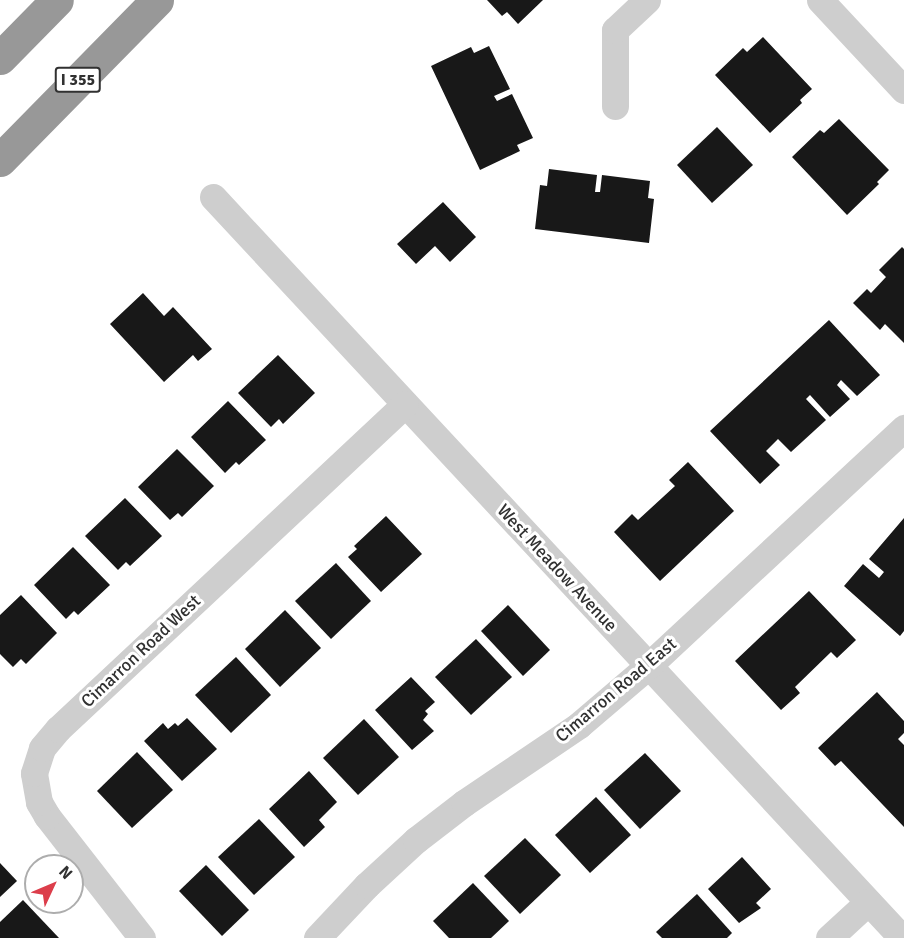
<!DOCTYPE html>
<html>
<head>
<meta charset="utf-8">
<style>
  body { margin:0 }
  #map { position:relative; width:904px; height:938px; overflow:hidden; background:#fff; font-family:Signika,sans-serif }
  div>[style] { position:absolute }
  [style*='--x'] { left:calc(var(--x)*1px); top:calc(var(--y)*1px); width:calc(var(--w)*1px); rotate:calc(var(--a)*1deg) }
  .building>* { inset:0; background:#181818 }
  .minor>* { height:27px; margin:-13.5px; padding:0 13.5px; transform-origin:13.5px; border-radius:13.5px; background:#cecece }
  .motorway>* { height:33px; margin:-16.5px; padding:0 16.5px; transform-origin:16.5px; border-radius:16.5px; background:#989898 }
  span { translate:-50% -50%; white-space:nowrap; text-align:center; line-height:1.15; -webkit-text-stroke:6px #fff; paint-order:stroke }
  .shield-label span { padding:2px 4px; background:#fff; border:2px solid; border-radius:4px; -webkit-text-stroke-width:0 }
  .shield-label { font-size:16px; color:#313131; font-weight:700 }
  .street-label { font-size:18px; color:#313131 }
  .north { position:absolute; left:24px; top:854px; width:60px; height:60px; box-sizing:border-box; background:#fff; border:2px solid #adadad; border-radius:50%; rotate:46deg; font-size:16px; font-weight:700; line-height:24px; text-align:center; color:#313131 }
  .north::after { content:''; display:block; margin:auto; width:21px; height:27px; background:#dc3e4b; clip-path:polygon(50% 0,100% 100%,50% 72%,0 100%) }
</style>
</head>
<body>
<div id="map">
  <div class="building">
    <i style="clip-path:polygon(487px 0,543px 0,518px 24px,507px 12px,502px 16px)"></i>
    <i style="clip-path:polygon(763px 37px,812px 89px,800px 100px,802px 103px,770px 133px,715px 75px,743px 48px,747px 52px)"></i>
    <i style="clip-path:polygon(489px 46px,510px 89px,494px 96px,497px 101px,512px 94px,533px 138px,517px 145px,520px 151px,480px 170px,431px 66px,471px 47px,474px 53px)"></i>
    <i style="clip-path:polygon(839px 119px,889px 170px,877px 182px,879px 184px,847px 215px,792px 157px,820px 130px,824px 133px)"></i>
    <i style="clip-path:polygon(717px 127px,753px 165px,712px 203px,677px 165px)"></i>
    <i style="clip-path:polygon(549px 169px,597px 175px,595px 192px,600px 192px,602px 175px,650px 181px,648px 198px,654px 199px,649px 243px,535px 229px,540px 185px,547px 186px)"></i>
    <i style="clip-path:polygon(443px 202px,476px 237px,450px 262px,435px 246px,416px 264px,397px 244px)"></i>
    <i style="clip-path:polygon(902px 247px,904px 249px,904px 343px,885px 324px,880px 330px,853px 303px,867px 289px,871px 293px,886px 277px,879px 270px)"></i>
    <i style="clip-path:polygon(143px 293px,164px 316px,173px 307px,212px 349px,198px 361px,193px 355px,164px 382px,110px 324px)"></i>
    <i style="clip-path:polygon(829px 320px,880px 375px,857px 396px,841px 380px,837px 385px,850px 399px,830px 417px,810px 395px,806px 399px,826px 420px,791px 452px,778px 439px,766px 451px,780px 465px,760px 484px,710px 431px)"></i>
    <i style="clip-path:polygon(278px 355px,315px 393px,283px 424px,279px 419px,271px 427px,238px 393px)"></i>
    <i style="clip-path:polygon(228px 401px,266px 440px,239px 465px,236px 462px,225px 473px,191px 437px)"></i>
    <i style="clip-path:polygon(177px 449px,214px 486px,182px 517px,178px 513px,170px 520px,138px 487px)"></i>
    <i style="clip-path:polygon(688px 462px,734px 511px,660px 581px,614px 532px,632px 514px,638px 520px,675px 486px,669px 480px)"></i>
    <i style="clip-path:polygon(125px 498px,162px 536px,130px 566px,126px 562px,118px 570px,85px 536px)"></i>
    <i style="clip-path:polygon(386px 516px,422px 554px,381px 592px,348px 557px,357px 549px,354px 546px)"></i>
    <i style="clip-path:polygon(904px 518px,904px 631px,900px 636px,844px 586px,863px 564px,879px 578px,884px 572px,869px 559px)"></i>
    <i style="clip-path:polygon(73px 547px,110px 585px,78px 615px,74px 611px,66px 619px,34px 585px)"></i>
    <i style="clip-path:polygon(336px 563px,371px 601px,331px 639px,295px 601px)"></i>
    <i style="clip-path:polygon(809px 591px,856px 640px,837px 658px,831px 652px,795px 687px,800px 693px,781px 710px,735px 661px)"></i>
    <i style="clip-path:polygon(21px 595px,57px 633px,26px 664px,21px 659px,13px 667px,0 654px,0 615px)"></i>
    <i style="clip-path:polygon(508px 605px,550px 650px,523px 676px,481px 631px)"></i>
    <i style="clip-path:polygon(285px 610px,321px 648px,280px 687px,245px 649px)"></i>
    <i style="clip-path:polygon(476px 639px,512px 677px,471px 715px,435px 677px)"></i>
    <i style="clip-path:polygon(236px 657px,271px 695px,231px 733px,195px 695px)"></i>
    <i style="clip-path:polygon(411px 677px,435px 702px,425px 711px,428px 714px,423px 720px,434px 731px,412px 750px,375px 710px)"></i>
    <i style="clip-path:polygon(877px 692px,904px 721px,904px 733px,898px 739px,904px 745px,904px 827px,841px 761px,835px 766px,818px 748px)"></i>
    <i style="clip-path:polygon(187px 718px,217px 749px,182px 781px,144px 741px,163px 723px,168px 729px,175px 723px,178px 726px)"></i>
    <i style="clip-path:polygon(364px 719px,399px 757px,358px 795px,323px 758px)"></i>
    <i style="clip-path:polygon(137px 752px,173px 790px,132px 828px,97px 791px)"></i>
    <i style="clip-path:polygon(645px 753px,681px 791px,640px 829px,604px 790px)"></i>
    <i style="clip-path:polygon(309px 771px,337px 802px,319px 820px,325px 827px,304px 847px,269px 809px)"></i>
    <i style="clip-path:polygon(596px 797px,631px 835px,590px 873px,555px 835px)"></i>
    <i style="clip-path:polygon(259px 819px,295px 857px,254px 895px,218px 857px)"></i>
    <i style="clip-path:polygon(525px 838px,561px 875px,520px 914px,484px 876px)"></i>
    <i style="clip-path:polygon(742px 857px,771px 889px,756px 903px,761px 908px,739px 923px,708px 889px)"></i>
    <i style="clip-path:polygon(0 863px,17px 881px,0 897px)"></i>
    <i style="clip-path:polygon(206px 865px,249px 910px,222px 936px,179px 891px)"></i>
    <i style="clip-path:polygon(473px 883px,509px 921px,491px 938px,449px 938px,433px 921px)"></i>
    <i style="clip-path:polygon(697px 894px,732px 933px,727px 938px,662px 938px,656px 932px)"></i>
    <i style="clip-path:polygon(23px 900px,59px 938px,0 938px,0 922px)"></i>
  </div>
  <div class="minor">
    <i style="--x:820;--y:0;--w:123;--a:47"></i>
    <i style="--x:615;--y:106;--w:76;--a:-90"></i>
    <i style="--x:615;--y:30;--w:44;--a:-43.2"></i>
    <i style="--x:213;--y:197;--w:1012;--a:47.08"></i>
    <i style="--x:142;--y:938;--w:155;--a:-127.9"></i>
    <i style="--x:47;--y:816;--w:16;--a:-120"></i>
    <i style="--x:39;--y:802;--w:29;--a:-100"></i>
    <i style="--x:34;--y:773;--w:26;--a:-72"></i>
    <i style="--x:42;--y:748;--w:25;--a:-50"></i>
    <i style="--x:58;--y:729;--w:475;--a:-43.1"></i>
    <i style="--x:317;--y:938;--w:73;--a:-46.7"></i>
    <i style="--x:367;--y:885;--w:67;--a:-42.6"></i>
    <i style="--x:416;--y:840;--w:61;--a:-37.6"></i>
    <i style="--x:464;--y:803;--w:139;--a:-34.1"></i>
    <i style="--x:579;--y:725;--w:91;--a:-40.5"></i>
    <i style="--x:648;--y:666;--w:350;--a:-42.9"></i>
    <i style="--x:829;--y:938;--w:53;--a:-42.7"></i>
  </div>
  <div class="motorway">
    <i style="--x:0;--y:58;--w:81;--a:-45.5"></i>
    <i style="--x:0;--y:160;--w:224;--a:-45.5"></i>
  </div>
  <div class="shield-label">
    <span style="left:78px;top:80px">I 355</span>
  </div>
  <div class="street-label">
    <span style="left:557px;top:568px;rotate:47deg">West Meadow Avenue</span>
    <span style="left:141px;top:651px;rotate:-43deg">Cimarron Road West</span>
    <span style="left:616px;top:690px;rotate:-40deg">Cimarron Road East</span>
  </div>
  <div class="north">N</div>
</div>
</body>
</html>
